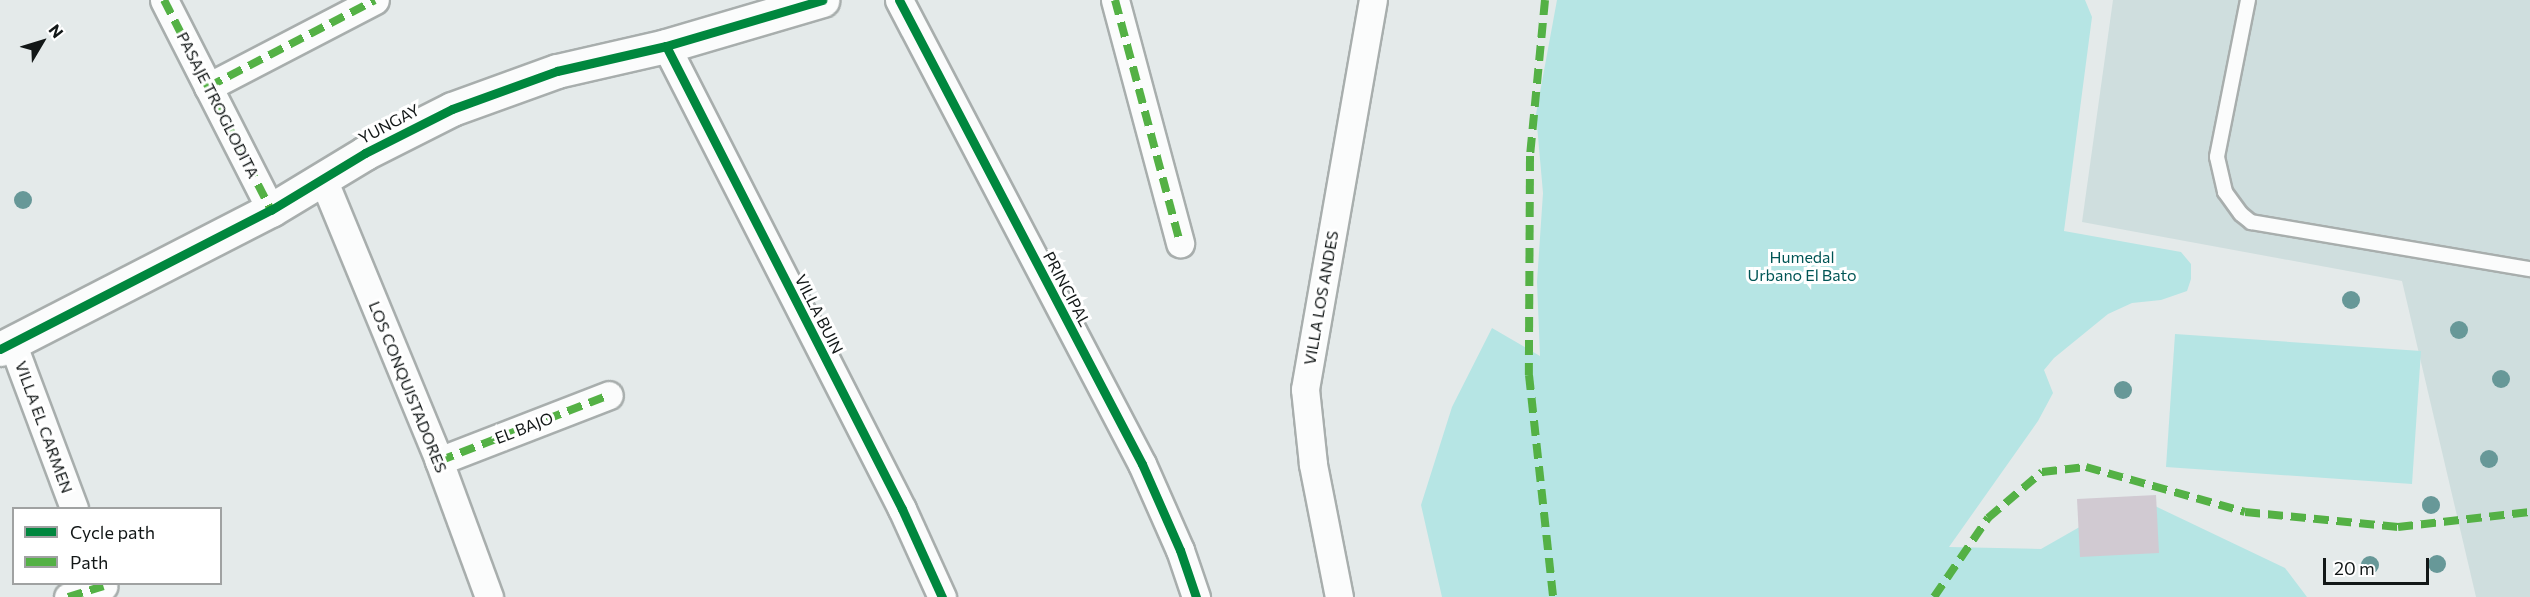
<!DOCTYPE html>
<html>
<head>
<meta charset="utf-8">
<style>
  body { margin:0 }
  #map { position:relative; width:2530px; height:597px; overflow:hidden; background:#e4eaea; font-family:Commissioner,sans-serif }
  div>[style] { position:absolute }
  [style*='--x'] { left:calc(var(--x)*1px); top:calc(var(--y)*1px); width:calc(var(--w)*1px); rotate:calc(var(--a)*1deg) }
  .built>* { inset:0; background:#cfdede }
  .green>* { inset:0; background:#b6e5e4 }
  .building>* { inset:0; background:#d1cad2 }
  .roads { filter:drop-shadow(2px 0 #a8aead) drop-shadow(-2px 0 #a8aead) drop-shadow(0 2px #a8aead) drop-shadow(0 -2px #a8aead) }
  .lane>* { height:14px; margin:-7px; padding:0 7px; transform-origin:7px; border-radius:7px; background:#fbfcfc }
  .street>* { height:27px; margin:-13.5px; padding:0 13.5px; transform-origin:13.5px; border-radius:13.5px; background:#fbfcfc }
  .secondary>* { height:33px; margin:-16.5px; padding:0 16.5px; transform-origin:16.5px; border-radius:16.5px; background:#fbfcfc }
  .quiet>* { height:8px; margin-top:-4px; transform-origin:0; background:repeating-linear-gradient(90deg,#54b145 0 15px,transparent 0 23px) }
  .cycleway>* { height:9px; margin:-4.5px; padding:0 4.5px; transform-origin:4.5px; border-radius:4.5px; background:#00873e }
  .trees>* { width:18px; height:18px; margin:-9px; border-radius:50%; background:#679898 }
  span { translate:-50% -50%; white-space:nowrap; text-align:center; line-height:1.15; -webkit-text-stroke:6px #fff; paint-order:stroke }
  .street-label { font-size:16px; color:#121717 }
  .park-label { font-size:16px; color:#055 }
  .legend { position:absolute; left:12px; top:507px; width:210px; height:78px; box-sizing:border-box; background:#fff; border:2px solid #a0a2a2; margin:0; padding:8px 10px; list-style:none; font-size:18px; color:#121717 }
  .legend li { display:flex; align-items:center; gap:12px; height:30px }
  .legend b { width:30px; border:2px solid #a0a2a2 }
  .north { position:absolute; left:12px; top:12px; width:60px; height:60px; -webkit-text-stroke:4px #fff; paint-order:stroke; rotate:52deg; font-size:16px; font-weight:700; line-height:24px; text-align:center; color:#121717 }
  .north::after { content:''; display:block; margin:auto; width:21px; height:27px; background:#121717; clip-path:polygon(50% 0,100% 100%,50% 72%,0 100%) }
  .scale { position:absolute; left:2323px; top:558px; width:106px; height:27px; box-sizing:border-box; border:3px solid #121717; border-top:0; padding-left:8px; font-size:18px; line-height:21px; white-space:nowrap; color:#121717; -webkit-text-stroke:4px #fff; paint-order:stroke }
</style>
</head>
<body>
<div id="map">
  <div class="built">
    <i style="clip-path:polygon(2113px 0,2530px 0,2530px 597px,2476px 597px,2402px 281px,2082px 222px)"></i>
  </div>
  <div class="green">
    <i style="clip-path:polygon(1557px 0,2085px 0,2092px 17px,2064px 231px,2181px 252px,2191px 264px,2191px 279px,2187px 291px,2161px 300px,2132px 303px,2108px 314px,2054px 358px,2044px 370px,2053px 393px,2038px 421px,1949px 547px,2041px 549px,2134px 496px,2285px 568px,2307px 597px,1442px 597px,1421px 505px,1452px 407px,1492px 328px,1540px 356px,1537px 282px,1543px 193px,1536px 114px)"></i>
    <i style="clip-path:polygon(2175px 334px,2421px 351px,2412px 484px,2166px 467px)"></i>
  </div>
  <div class="building">
    <i style="clip-path:polygon(2156px 495px,2159px 553px,2080px 557px,2077px 499px)"></i>
  </div>
  <div class="roads">
    <div class="lane">
      <i style="--x:2248;--y:0;--w:160;--a:101.2"></i>
      <i style="--x:2217;--y:157;--w:36;--a:77"></i>
      <i style="--x:2225;--y:192;--w:27;--a:54"></i>
      <i style="--x:2241;--y:214;--w:13;--a:39"></i>
      <i style="--x:2251;--y:222;--w:283;--a:9.6"></i>
    </div>
    <div class="street">
      <i style="--x:164;--y:0;--w:236;--a:63"></i>
      <i style="--x:899;--y:0;--w:524;--a:62.36"></i>
      <i style="--x:1142;--y:464;--w:94;--a:66.2"></i>
      <i style="--x:1180;--y:550;--w:50;--a:71.2"></i>
      <i style="--x:1115;--y:0;--w:252;--a:75"></i>
      <i style="--x:666;--y:46;--w:520;--a:62.99"></i>
      <i style="--x:902;--y:509;--w:97;--a:65.6"></i>
      <i style="--x:208;--y:87;--w:188;--a:-27.5"></i>
      <i style="--x:323;--y:179;--w:305;--a:67.6"></i>
      <i style="--x:439;--y:461;--w:145;--a:69.8"></i>
      <i style="--x:13;--y:345;--w:174;--a:69.5"></i>
      <i style="--x:439;--y:461;--w:182;--a:-21.2"></i>
      <i style="--x:68;--y:597;--w:37;--a:-17"></i>
      <i style="--x:1339;--y:597;--w:136;--a:-101.1"></i>
      <i style="--x:1313;--y:464;--w:75;--a:-96.1"></i>
      <i style="--x:1305;--y:389;--w:395;--a:-80.1"></i>
    </div>
    <div class="secondary">
      <i style="--x:0;--y:349;--w:305;--a:-27.2"></i>
      <i style="--x:271;--y:210;--w:110;--a:-31.2"></i>
      <i style="--x:365;--y:153;--w:97;--a:-26.8"></i>
      <i style="--x:452;--y:109;--w:112;--a:-19.9"></i>
      <i style="--x:557;--y:71;--w:112;--a:-12.9"></i>
      <i style="--x:666;--y:46;--w:163;--a:-16.4"></i>
    </div>
  </div>
  <div class="quiet">
    <i style="--x:164;--y:0;--w:236;--a:63"></i>
    <i style="--x:1115;--y:0;--w:252;--a:75"></i>
    <i style="--x:1545;--y:0;--w:157;--a:95.5"></i>
    <i style="--x:1530;--y:156;--w:219;--a:90.3"></i>
    <i style="--x:1529;--y:375;--w:223;--a:83.8"></i>
    <i style="--x:208;--y:87;--w:188;--a:-27.5"></i>
    <i style="--x:439;--y:461;--w:182;--a:-21.2"></i>
    <i style="--x:68;--y:597;--w:37;--a:-17"></i>
    <i style="--x:1934;--y:597;--w:96;--a:-55.6"></i>
    <i style="--x:1988;--y:518;--w:71;--a:-40.4"></i>
    <i style="--x:2042;--y:472;--w:44;--a:-6.5"></i>
    <i style="--x:2086;--y:467;--w:165;--a:15.8"></i>
    <i style="--x:2245;--y:512;--w:154;--a:5.6"></i>
    <i style="--x:2398;--y:527;--w:133;--a:-6.5"></i>
  </div>
  <div class="cycleway">
    <i style="--x:899;--y:0;--w:524;--a:62.36"></i>
    <i style="--x:1142;--y:464;--w:94;--a:66.2"></i>
    <i style="--x:1180;--y:550;--w:50;--a:71.2"></i>
    <i style="--x:666;--y:46;--w:520;--a:62.99"></i>
    <i style="--x:902;--y:509;--w:97;--a:65.6"></i>
    <i style="--x:0;--y:349;--w:305;--a:-27.2"></i>
    <i style="--x:271;--y:210;--w:110;--a:-31.2"></i>
    <i style="--x:365;--y:153;--w:97;--a:-26.8"></i>
    <i style="--x:452;--y:109;--w:112;--a:-19.9"></i>
    <i style="--x:557;--y:71;--w:112;--a:-12.9"></i>
    <i style="--x:666;--y:46;--w:163;--a:-16.4"></i>
  </div>
  <div class="trees">
    <i style="left:23px;top:200px"></i>
    <i style="left:2351px;top:300px"></i>
    <i style="left:2459px;top:330px"></i>
    <i style="left:2501px;top:379px"></i>
    <i style="left:2123px;top:390px"></i>
    <i style="left:2489px;top:459px"></i>
    <i style="left:2431px;top:505px"></i>
    <i style="left:2437px;top:564px"></i>
    <i style="left:2370px;top:565px"></i>
  </div>
  <div class="street-label">
    <span style="left:218px;top:105px;rotate:63deg">PASAJE TROGLODITA</span>
    <span style="left:389px;top:124px;rotate:-28deg">YUNGAY</span>
    <span style="left:1067px;top:289px;rotate:62deg">PRINCIPAL</span>
    <span style="left:1321px;top:298px;rotate:-80deg">VILLA LOS ANDES</span>
    <span style="left:819px;top:314px;rotate:63deg">VILLA BUIN</span>
    <span style="left:408px;top:387px;rotate:68deg">LOS CONQUISTADORES</span>
    <span style="left:44px;top:427px;rotate:70deg">VILLA EL CARMEN</span>
    <span style="left:524px;top:428px;rotate:-21deg">EL BAJO</span>
  </div>
  <div class="park-label">
    <span style="left:1802px;top:266px">Humedal<br>Urbano El Bato</span>
  </div>
  <ul class="legend">
  <li><b style="height:8px;background:#00873e"></b>Cycle path</li>
  <li><b style="height:8px;background:#54b145"></b>Path</li>
  </ul>
  <div class="north">N</div>
  <div class="scale">20 m</div>
</div>
</body>
</html>
